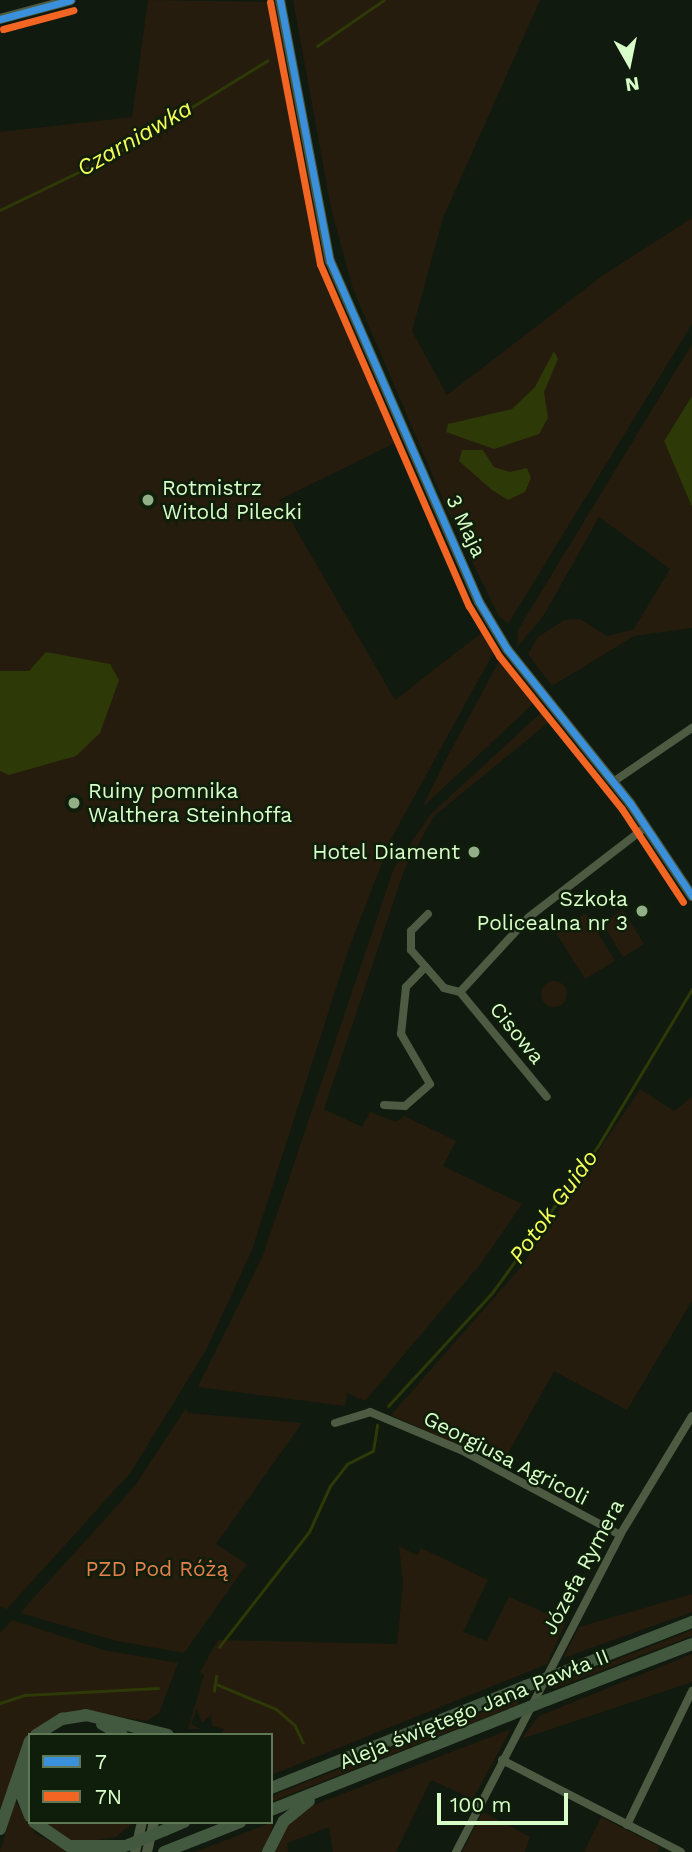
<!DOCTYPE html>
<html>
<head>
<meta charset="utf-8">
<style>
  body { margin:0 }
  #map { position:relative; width:692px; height:1852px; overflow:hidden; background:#111a0e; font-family:"Work Sans",sans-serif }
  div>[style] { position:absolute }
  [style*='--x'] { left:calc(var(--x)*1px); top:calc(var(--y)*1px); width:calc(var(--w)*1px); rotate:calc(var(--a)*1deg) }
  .green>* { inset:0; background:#251c0d }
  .round { border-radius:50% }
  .water>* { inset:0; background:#2d3907 }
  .stream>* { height:2.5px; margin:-1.25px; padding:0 1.25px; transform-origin:1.25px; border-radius:1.25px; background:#2d3907 }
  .minor>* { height:8px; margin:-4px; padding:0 4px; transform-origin:4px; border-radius:4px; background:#4c5b42 }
  .tertiary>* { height:10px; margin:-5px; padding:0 5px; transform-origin:5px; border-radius:5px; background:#4c5b42 }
  .secondary>* { height:10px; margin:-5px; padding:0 5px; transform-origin:5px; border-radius:5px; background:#47563d }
  .primary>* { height:12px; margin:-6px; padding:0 6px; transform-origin:6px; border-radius:6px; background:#425940 }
  .primary-bridge>* { height:12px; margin:-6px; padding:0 6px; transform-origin:6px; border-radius:6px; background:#425940 }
  .bus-1>* { height:7px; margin:-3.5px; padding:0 3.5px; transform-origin:3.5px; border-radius:3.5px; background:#3a90db }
  .bus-2>* { height:7px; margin:-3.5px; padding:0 3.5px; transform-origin:3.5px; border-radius:3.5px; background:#f26522 }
  .dots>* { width:19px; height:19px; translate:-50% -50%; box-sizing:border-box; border:4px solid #0f1e0a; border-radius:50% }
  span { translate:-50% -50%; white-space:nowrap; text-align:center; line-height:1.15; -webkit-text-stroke:5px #0f1e0a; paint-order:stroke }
  .poi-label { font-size:21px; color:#d8ffc8 }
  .left { translate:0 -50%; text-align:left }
  .right { translate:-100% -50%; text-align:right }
  .street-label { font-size:21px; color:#d8ffc8 }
  .park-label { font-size:21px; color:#e6814d }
  .water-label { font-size:23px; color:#f6ff56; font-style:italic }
  .legend { position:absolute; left:28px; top:1733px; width:245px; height:91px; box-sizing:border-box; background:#0f1e0a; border:2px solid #5f7856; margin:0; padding:9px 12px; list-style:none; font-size:21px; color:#d8ffc8 }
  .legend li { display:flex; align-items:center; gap:14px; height:35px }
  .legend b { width:35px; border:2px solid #5f7856 }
  .north { position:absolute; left:594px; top:28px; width:70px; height:70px; -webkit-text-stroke:5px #0f1e0a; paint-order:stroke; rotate:171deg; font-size:19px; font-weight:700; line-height:28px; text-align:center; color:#d8ffc8 }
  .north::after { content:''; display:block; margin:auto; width:24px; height:32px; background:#d8ffc8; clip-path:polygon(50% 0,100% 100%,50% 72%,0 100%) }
  .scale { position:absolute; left:437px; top:1793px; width:131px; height:32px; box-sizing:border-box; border:4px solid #d8ffc8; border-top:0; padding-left:9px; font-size:21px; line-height:24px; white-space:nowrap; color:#d8ffc8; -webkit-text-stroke:5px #0f1e0a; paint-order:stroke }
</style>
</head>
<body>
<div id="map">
  <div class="green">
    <i style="clip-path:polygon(148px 0,268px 2px,319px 263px,395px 443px,279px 500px,395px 700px,484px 631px,496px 648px,392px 837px,348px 951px,252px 1250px,206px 1350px,131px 1472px,7px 1609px,0 1607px,0 132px,132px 117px)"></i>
    <i style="clip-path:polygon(293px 0,540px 0,443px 218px,412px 331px,447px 395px,602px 276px,692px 218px,692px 324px,508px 624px,498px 615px,448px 511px,353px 289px,331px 208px)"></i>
    <i style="clip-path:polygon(692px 344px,692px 396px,664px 441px,692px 507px,692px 628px,634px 636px,552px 686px,528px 654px,538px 637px,564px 620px,580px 619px,607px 636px,634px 629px,670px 569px,599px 517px,544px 615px,517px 647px,518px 630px)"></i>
    <i style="clip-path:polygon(503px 654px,539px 698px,422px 808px,443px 765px)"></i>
    <i style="clip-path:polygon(546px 708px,554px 718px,434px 816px,405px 868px,324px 1109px,362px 1127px,370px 1112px,396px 1122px,404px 1116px,456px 1141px,443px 1166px,522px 1204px,482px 1262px,365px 1401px,347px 1393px,345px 1406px,198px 1387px,263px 1255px,394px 868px,430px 815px)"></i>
    <i style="clip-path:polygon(623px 910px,644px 944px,623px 957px,602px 923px)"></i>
    <i style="clip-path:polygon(586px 913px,615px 961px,585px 979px,556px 933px)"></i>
    <i class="round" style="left:541px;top:981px;width:26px;height:26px"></i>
    <i style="clip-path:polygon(640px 1089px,674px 1111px,692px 1097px,692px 1301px,627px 1410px,554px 1371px,502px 1464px,391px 1415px,521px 1267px)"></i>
    <i style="clip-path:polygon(186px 1408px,188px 1413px,302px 1423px,216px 1544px,247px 1564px,184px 1653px,117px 1641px,20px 1613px,134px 1487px)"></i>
    <i style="clip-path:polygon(399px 1546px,417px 1555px,421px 1548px,488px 1580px,463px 1632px,487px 1641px,509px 1597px,566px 1622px,547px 1664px,271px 1775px,271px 1735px,221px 1735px,224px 1729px,212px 1726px,211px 1715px,202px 1723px,197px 1709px,191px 1724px,200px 1729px,188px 1729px,204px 1675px,200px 1672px,218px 1640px,397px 1644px,403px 1583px)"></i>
    <i style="clip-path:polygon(692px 1594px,692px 1612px,563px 1658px,579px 1627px)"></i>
    <i style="clip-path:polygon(12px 1620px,104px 1650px,178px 1663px,159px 1713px,148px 1721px,98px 1714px,30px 1735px,0 1817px,0 1633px)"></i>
    <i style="clip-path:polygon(692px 1630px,692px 1636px,553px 1689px,555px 1684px)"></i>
    <i style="clip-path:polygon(692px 1654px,692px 1682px,521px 1739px,539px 1716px)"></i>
    <i style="clip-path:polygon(521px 1697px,517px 1705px,271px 1802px,271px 1796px)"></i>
    <i style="clip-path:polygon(511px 1729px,473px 1799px,431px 1780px,396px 1852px,333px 1852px,329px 1827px,287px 1843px,288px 1852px,272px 1852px,282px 1828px,311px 1806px)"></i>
    <i style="clip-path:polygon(15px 1801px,35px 1833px,69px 1852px,0 1852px)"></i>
    <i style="clip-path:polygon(483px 1812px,530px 1837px,525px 1852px,462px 1852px)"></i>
    <i style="clip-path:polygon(601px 1817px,660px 1847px,657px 1852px,584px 1852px)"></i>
    <i style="clip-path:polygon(38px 1822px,134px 1822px,116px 1837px,76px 1843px)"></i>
    <i style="clip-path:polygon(273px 1824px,265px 1852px,195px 1852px,270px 1823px)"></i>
  </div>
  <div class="water">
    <i style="clip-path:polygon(554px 351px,558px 359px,544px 392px,548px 418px,539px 434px,494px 449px,446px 432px,448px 424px,512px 409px,535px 387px)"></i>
    <i style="clip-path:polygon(692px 396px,692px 507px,664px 441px)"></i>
    <i style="clip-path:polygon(462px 450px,483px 450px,494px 467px,510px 472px,527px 468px,531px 478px,525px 492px,508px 500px,492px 490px,459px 461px)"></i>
    <i style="clip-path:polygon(46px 652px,110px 664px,119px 680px,100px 733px,76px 756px,9px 775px,0 771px,0 671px,29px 671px)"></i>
  </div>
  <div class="stream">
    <i style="--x:317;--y:46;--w:81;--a:-34.5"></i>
    <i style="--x:0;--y:210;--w:127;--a:-25.8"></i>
    <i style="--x:114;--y:155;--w:180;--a:-31.6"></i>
    <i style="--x:388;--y:1406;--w:154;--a:-47.4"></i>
    <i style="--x:492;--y:1293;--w:181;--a:-54.2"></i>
    <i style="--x:598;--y:1146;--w:183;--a:-59.1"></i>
    <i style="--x:219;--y:1647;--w:146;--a:-52"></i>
    <i style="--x:309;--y:1532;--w:51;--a:-65.5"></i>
    <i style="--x:330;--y:1486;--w:28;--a:-52"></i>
    <i style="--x:347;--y:1464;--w:29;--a:-27"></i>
    <i style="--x:373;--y:1451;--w:26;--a:-81"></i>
    <i style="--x:216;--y:1684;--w:65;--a:22.6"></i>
    <i style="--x:276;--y:1709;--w:25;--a:40"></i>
    <i style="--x:295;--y:1725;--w:19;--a:65"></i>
    <i style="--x:214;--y:1691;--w:15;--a:-82"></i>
    <i style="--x:0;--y:1703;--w:26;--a:-18"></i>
    <i style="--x:25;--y:1695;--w:133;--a:-3"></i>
  </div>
  <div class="minor">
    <i style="--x:613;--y:782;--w:96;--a:-34.4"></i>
    <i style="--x:428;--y:914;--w:24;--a:135"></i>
    <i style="--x:411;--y:931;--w:19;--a:90"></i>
    <i style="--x:411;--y:950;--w:50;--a:49"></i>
    <i style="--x:444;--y:988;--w:16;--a:14"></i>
    <i style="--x:460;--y:992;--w:136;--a:50.4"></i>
    <i style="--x:460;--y:992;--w:102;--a:-47.4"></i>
    <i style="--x:529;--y:917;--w:148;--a:-37.6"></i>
    <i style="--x:384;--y:1105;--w:21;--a:3"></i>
    <i style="--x:405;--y:1106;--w:33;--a:-41"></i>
    <i style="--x:430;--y:1084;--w:58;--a:-120.1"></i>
    <i style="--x:401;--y:1034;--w:47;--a:-83.9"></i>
    <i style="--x:406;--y:987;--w:28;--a:-46"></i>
    <i style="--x:335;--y:1423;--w:37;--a:-17"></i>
    <i style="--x:370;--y:1412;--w:99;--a:22.7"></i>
    <i style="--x:461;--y:1450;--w:180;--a:28.1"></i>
    <i style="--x:502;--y:1760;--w:201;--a:27.2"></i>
    <i style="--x:627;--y:1825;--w:149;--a:-64.1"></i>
    <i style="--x:456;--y:1852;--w:357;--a:-62.6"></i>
    <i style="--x:620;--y:1535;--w:139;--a:-58.8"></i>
  </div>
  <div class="tertiary">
    <i style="--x:0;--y:19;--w:73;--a:-15"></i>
    <i style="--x:135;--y:1852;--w:31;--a:-77"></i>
    <i style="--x:147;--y:1852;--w:31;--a:-77"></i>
  </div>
  <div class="secondary">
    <i style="--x:280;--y:0;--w:266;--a:79.2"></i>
    <i style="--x:330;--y:261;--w:372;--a:66.4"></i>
    <i style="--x:479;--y:602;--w:55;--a:59.2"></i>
    <i style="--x:507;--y:649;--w:197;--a:51.4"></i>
    <i style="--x:630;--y:803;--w:112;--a:56.3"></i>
  </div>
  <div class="primary">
    <i style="--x:561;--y:1673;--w:141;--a:-21.3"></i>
    <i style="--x:547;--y:1700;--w:155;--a:-21.1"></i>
    <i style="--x:102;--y:1724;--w:23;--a:29"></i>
    <i style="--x:36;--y:1735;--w:31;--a:-32"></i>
    <i style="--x:62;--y:1719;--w:24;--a:-9"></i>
    <i style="--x:86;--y:1715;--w:84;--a:13.7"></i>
    <i style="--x:23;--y:1769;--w:27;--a:92"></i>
    <i style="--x:22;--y:1796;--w:22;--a:68"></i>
    <i style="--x:271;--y:1788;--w:275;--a:-21.8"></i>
    <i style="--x:271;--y:1810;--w:259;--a:-21.7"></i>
    <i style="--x:34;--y:1822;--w:42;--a:34.4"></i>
    <i style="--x:69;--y:1846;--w:56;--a:0"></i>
    <i style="--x:0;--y:1829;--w:93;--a:-71.2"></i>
    <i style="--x:165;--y:1830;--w:21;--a:-23"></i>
    <i style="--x:164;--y:1852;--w:82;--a:-21.5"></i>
    <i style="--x:268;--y:1852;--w:35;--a:-63"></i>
    <i style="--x:284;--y:1821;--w:32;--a:-39"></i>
  </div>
  <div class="primary-bridge">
    <i style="--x:526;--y:1686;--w:37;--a:-20"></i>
    <i style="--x:512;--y:1714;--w:38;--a:-22"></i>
    <i style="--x:128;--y:1845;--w:40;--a:-22"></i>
  </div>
  <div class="bus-1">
    <i style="--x:280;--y:0;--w:266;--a:79.2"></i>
    <i style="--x:330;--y:261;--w:372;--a:66.4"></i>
    <i style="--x:479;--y:602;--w:55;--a:59.2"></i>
    <i style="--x:507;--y:649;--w:197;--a:51.4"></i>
    <i style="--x:630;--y:803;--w:112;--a:56.3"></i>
    <i style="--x:0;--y:19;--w:73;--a:-15"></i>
  </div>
  <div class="bus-2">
    <i style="--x:270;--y:2;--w:267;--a:79.2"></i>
    <i style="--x:320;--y:264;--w:373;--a:66.5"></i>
    <i style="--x:469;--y:606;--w:58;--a:59"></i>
    <i style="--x:499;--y:656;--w:196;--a:51.2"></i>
    <i style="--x:622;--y:809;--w:111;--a:56.7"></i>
    <i style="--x:3;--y:29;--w:73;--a:-15"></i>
  </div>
  <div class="dots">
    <i style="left:148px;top:500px;background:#92af87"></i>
    <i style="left:74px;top:803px;background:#92af87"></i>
    <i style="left:474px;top:852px;background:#92af87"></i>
    <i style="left:642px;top:911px;background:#92af87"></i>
  </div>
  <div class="poi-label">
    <span class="left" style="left:162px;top:500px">Rotmistrz<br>Witold Pilecki</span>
    <span class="left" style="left:88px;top:803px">Ruiny pomnika<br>Walthera Steinhoffa</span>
    <span class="right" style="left:460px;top:852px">Hotel Diament</span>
    <span class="right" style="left:628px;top:911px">Szkoła<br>Policealna nr 3</span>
  </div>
  <div class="street-label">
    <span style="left:466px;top:526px;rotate:65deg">3 Maja</span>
    <span style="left:517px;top:1033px;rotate:51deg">Cisowa</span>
    <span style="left:506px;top:1458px;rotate:27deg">Georgiusa Agricoli</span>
    <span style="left:583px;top:1567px;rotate:-62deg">Józefa Rymera</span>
    <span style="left:474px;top:1709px;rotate:-22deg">Aleja świętego Jana Pawła II</span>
  </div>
  <div class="park-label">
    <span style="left:157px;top:1569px">PZD Pod Różą</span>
  </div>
  <div class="water-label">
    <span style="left:135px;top:139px;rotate:-30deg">Czarniawka</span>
    <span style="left:554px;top:1207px;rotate:-54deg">Potok Guido</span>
  </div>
  <ul class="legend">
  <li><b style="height:9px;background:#3a90db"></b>7</li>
  <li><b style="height:9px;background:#f26522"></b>7N</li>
  </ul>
  <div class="north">N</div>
  <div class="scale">100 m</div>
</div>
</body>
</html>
